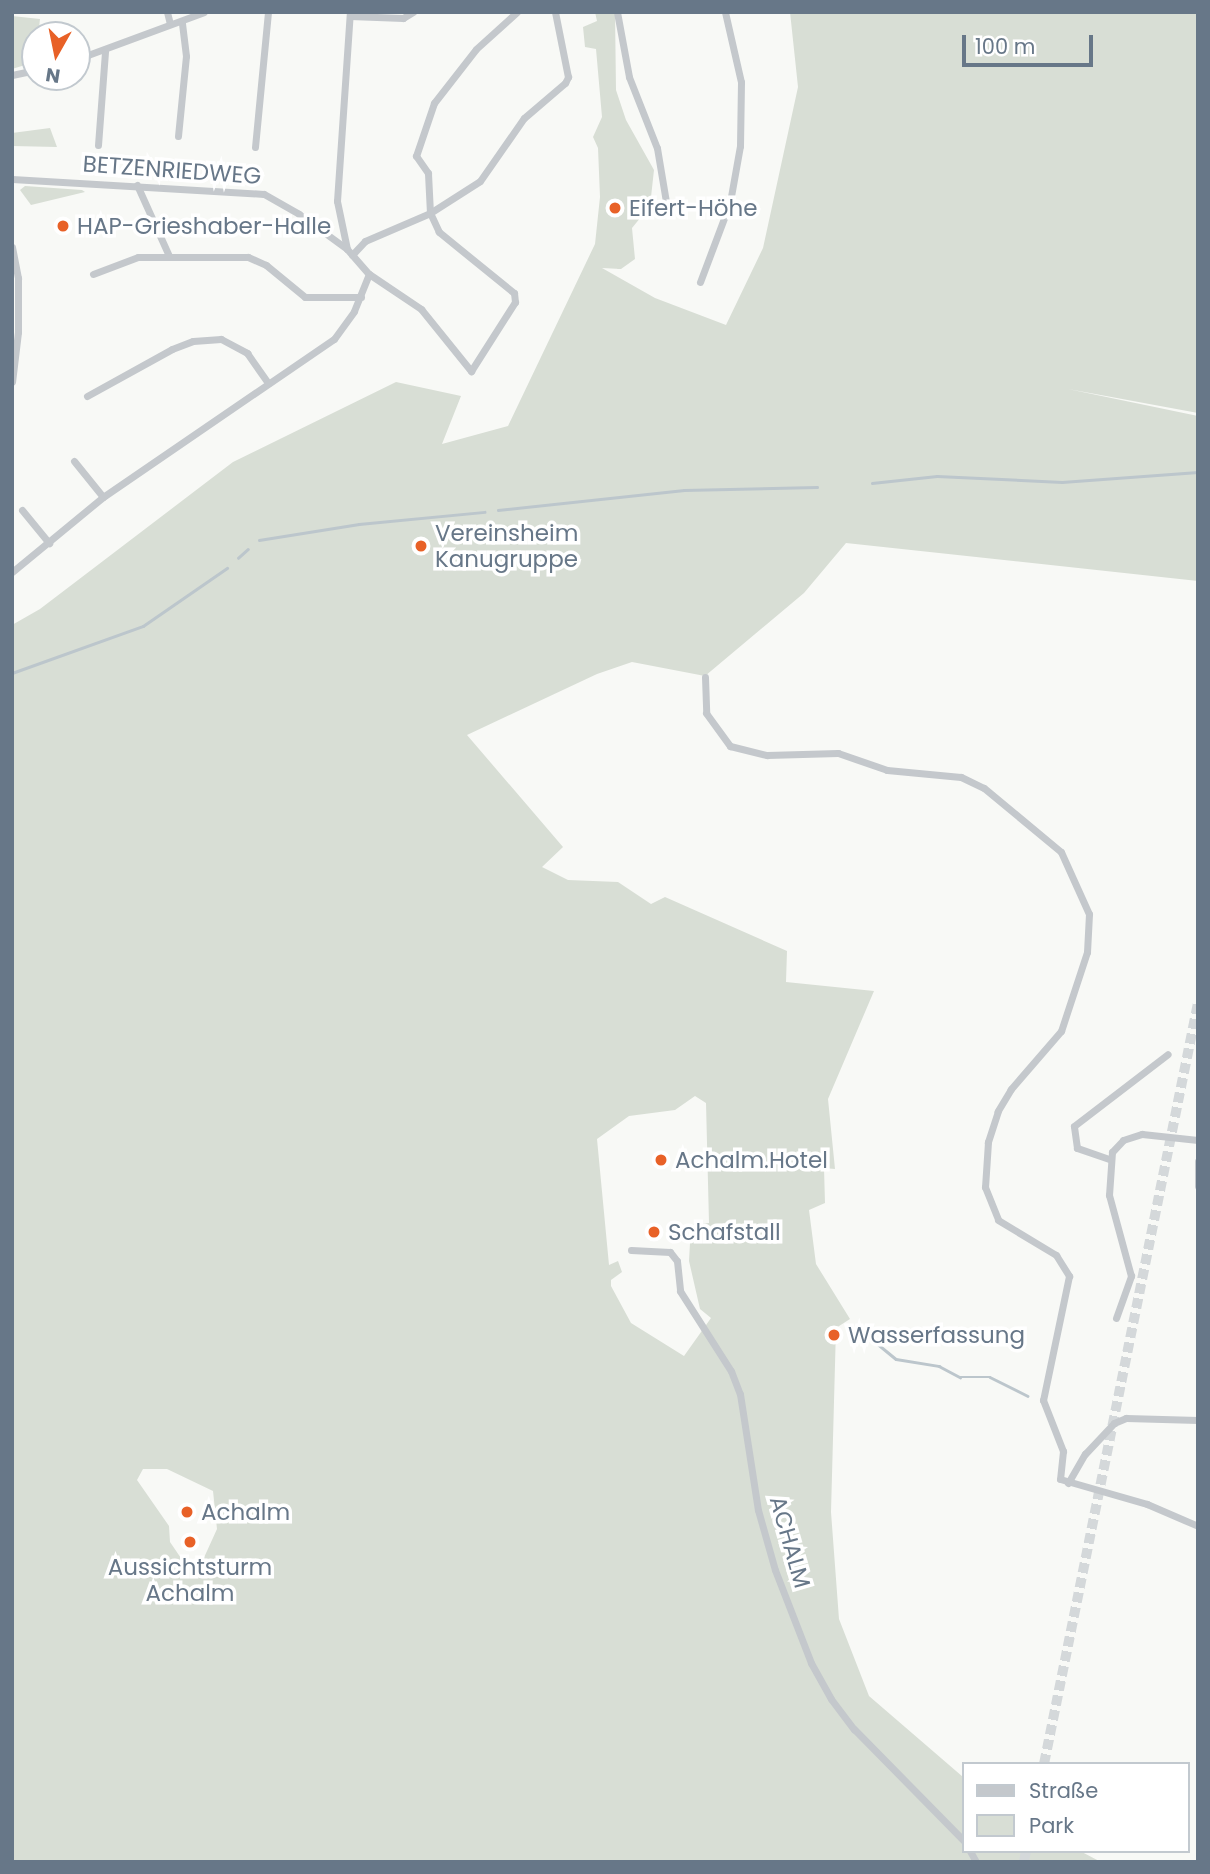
<!DOCTYPE html>
<html>
<head>
<meta charset="utf-8">
<style>
  body { margin:0 }
  #map { position:relative; width:1210px; height:1874px; overflow:hidden; background:#f8f9f6; font-family:Poppins,sans-serif }
  div>[style] { position:absolute }
  [style*='--x'] { left:calc(var(--x)*1px); top:calc(var(--y)*1px); width:calc(var(--w)*1px); rotate:calc(var(--a)*1deg) }
  .green>* { inset:0; background:#d8ded5 }
  .stream>* { height:2.5px; margin:-1.25px; padding:0 1.25px; transform-origin:1.25px; border-radius:1.25px; background:#bcc6cc }
  .primary-tunnel>* { height:10px; margin-top:-5px; transform-origin:0; background:repeating-linear-gradient(90deg,#d4d8da 0 10px,transparent 0 15px) }
  .street>* { height:7px; margin:-3.5px; padding:0 3.5px; transform-origin:3.5px; border-radius:3.5px; background:#c4c8cc }
  .dots>* { width:19px; height:19px; translate:-50% -50%; box-sizing:border-box; border:4px solid #fff; border-radius:50% }
  span { translate:-50% -50%; white-space:nowrap; text-align:center; line-height:1.15; -webkit-text-stroke:7px #fff; paint-order:stroke }
  .street-label { font-size:23px; color:#677788 }
  .poi-label { font-size:23px; color:#677788 }
  .left { translate:0 -50%; text-align:left }
  .frame { position:absolute; inset:0; border:14px solid #677788; pointer-events:none }
  .legend { position:absolute; left:962px; top:1762px; width:228px; height:91px; box-sizing:border-box; background:#fff; border:2px solid #c2c9cf; margin:0; padding:9px 12px; list-style:none; font-size:21px; color:#677788 }
  .legend li { display:flex; align-items:center; gap:14px; height:35px }
  .legend b { width:35px; border:2px solid #c2c9cf }
  .north { position:absolute; left:21px; top:21px; width:70px; height:70px; box-sizing:border-box; background:#fff; border:2px solid #c2c9cf; border-radius:50%; rotate:189deg; font-size:19px; font-weight:700; line-height:28px; text-align:center; color:#677788 }
  .north::after { content:''; display:block; margin:auto; width:24px; height:32px; background:#e86127; clip-path:polygon(50% 0,100% 100%,50% 72%,0 100%) }
  .scale { position:absolute; left:962px; top:35px; width:131px; height:32px; box-sizing:border-box; border:4px solid #677788; border-top:0; padding-left:9px; font-size:21px; line-height:24px; white-space:nowrap; color:#677788; -webkit-text-stroke:5px #fff; paint-order:stroke }
</style>
</head>
<body>
<div id="map">
  <div class="green">
    <i style="clip-path:polygon(evenodd,595px 12px,615px 12px,616px 90px,626px 120px,654px 170px,650px 206px,632px 228px,635px 259px,621px 269px,602px 268px,655px 298px,726px 325px,763px 248px,798px 87px,790px 12px,1198px 12px,1198px 413px,1068px 389px,1198px 416px,1198px 581px,846px 543px,804px 593px,705px 676px,632px 662px,597px 674px,467px 735px,563px 847px,542px 867px,568px 880px,618px 882px,651px 904px,665px 897px,787px 951px,786px 982px,874px 991px,828px 1099px,835px 1169px,824px 1168px,825px 1203px,809px 1210px,816px 1264px,850px 1319px,836px 1328px,831px 1512px,839px 1619px,869px 1696px,963px 1777px,963px 1851px,1080px 1851px,1101px 1862px,12px 1862px,12px 625px,40px 609px,233px 462px,396px 382px,461px 396px,442px 444px,508px 426px,595px 244px,600px 197px,598px 148px,593px 137px,602px 117px,596px 49px,585px 47px,583px 27px,597px 21px,595px 12px,695px 1096px,706px 1103px,709px 1223px,691px 1225px,689px 1261px,700px 1309px,711px 1318px,684px 1356px,631px 1323px,611px 1286px,611px 1280px,622px 1272px,618px 1261px,609px 1265px,597px 1139px,629px 1116px,675px 1110px,695px 1096px,595px 12px,143px 1469px,167px 1469px,213px 1491px,217px 1529px,202px 1562px,185px 1564px,170px 1542px,169px 1526px,137px 1480px,143px 1469px)"></i>
    <i style="clip-path:polygon(12px 16px,40px 19px,35px 62px,12px 69px)"></i>
    <i style="clip-path:polygon(50px 128px,57px 147px,12px 146px,12px 133px)"></i>
    <i style="clip-path:polygon(25px 186px,82px 190px,85px 192px,31px 205px,20px 190px)"></i>
  </div>
  <div class="stream">
    <i style="--x:872;--y:483;--w:65;--a:-6.1"></i>
    <i style="--x:937;--y:476;--w:125;--a:2.7"></i>
    <i style="--x:1062;--y:482;--w:136;--a:-4.2"></i>
    <i style="--x:498;--y:510;--w:187;--a:-6.1"></i>
    <i style="--x:684;--y:490;--w:133;--a:-1.3"></i>
    <i style="--x:259;--y:540;--w:101;--a:-9.1"></i>
    <i style="--x:359;--y:524;--w:126;--a:-5.5"></i>
    <i style="--x:238;--y:558;--w:13;--a:-42"></i>
    <i style="--x:12;--y:673;--w:139;--a:-19.7"></i>
    <i style="--x:143;--y:626;--w:102;--a:-34.6"></i>
    <i style="--x:857;--y:1327;--w:50;--a:39.4"></i>
    <i style="--x:896;--y:1359;--w:44;--a:9.2"></i>
    <i style="--x:939;--y:1366;--w:24;--a:28"></i>
    <i style="--x:960;--y:1377;--w:30;--a:0"></i>
    <i style="--x:990;--y:1377;--w:42;--a:26.6"></i>
  </div>
  <div class="primary-tunnel">
    <i style="--x:1044;--y:1764;--w:776;--a:-78.56"></i>
    <i style="--x:1024;--y:1862;--w:11;--a:-80"></i>
  </div>
  <div class="street">
    <i style="--x:167;--y:12;--w:12;--a:76"></i>
    <i style="--x:617;--y:12;--w:66;--a:79.5"></i>
    <i style="--x:629;--y:77;--w:76;--a:68.5"></i>
    <i style="--x:657;--y:148;--w:55;--a:80.5"></i>
    <i style="--x:350;--y:16;--w:53;--a:2.2"></i>
    <i style="--x:403;--y:18;--w:12;--a:-31"></i>
    <i style="--x:77;--y:59;--w:135;--a:-20.3"></i>
    <i style="--x:12;--y:75;--w:24;--a:-12"></i>
    <i style="--x:178;--y:136;--w:80;--a:-84.3"></i>
    <i style="--x:186;--y:56;--w:35;--a:-97"></i>
    <i style="--x:98;--y:145;--w:94;--a:-85.7"></i>
    <i style="--x:255;--y:147;--w:136;--a:-84.5"></i>
    <i style="--x:12;--y:179;--w:252;--a:3.4"></i>
    <i style="--x:264;--y:194;--w:40;--a:29.7"></i>
    <i style="--x:299;--y:214;--w:59;--a:36.1"></i>
    <i style="--x:347;--y:249;--w:33;--a:49"></i>
    <i style="--x:369;--y:274;--w:63;--a:33.9"></i>
    <i style="--x:421;--y:309;--w:80;--a:51.1"></i>
    <i style="--x:471;--y:371;--w:82;--a:-57.5"></i>
    <i style="--x:515;--y:302;--w:9;--a:-96"></i>
    <i style="--x:514;--y:293;--w:97;--a:-140.9"></i>
    <i style="--x:439;--y:232;--w:21;--a:-115"></i>
    <i style="--x:430;--y:213;--w:40;--a:-92.9"></i>
    <i style="--x:428;--y:173;--w:21;--a:-125"></i>
    <i style="--x:416;--y:156;--w:56;--a:-71.2"></i>
    <i style="--x:434;--y:103;--w:68;--a:-52.1"></i>
    <i style="--x:476;--y:49;--w:55;--a:-42.1"></i>
    <i style="--x:137;--y:185;--w:78;--a:65.7"></i>
    <i style="--x:12;--y:247;--w:32;--a:79"></i>
    <i style="--x:18;--y:278;--w:54;--a:90"></i>
    <i style="--x:18;--y:332;--w:50;--a:96.8"></i>
    <i style="--x:347;--y:249;--w:49;--a:-101.8"></i>
    <i style="--x:337;--y:201;--w:189;--a:-86.1"></i>
    <i style="--x:352;--y:255;--w:19;--a:-47"></i>
    <i style="--x:365;--y:241;--w:71;--a:-23.3"></i>
    <i style="--x:430;--y:213;--w:59;--a:-32.6"></i>
    <i style="--x:480;--y:181;--w:77;--a:-55.1"></i>
    <i style="--x:524;--y:118;--w:54;--a:-40.5"></i>
    <i style="--x:565;--y:83;--w:7;--a:-63"></i>
    <i style="--x:568;--y:77;--w:66;--a:-101.3"></i>
    <i style="--x:93;--y:274;--w:48;--a:-20.7"></i>
    <i style="--x:138;--y:257;--w:110;--a:0"></i>
    <i style="--x:248;--y:257;--w:20;--a:24"></i>
    <i style="--x:266;--y:265;--w:50;--a:39.4"></i>
    <i style="--x:305;--y:297;--w:56;--a:0"></i>
    <i style="--x:700;--y:282;--w:85;--a:-69.4"></i>
    <i style="--x:730;--y:202;--w:57;--a:-79.9"></i>
    <i style="--x:740;--y:146;--w:64;--a:-89.1"></i>
    <i style="--x:741;--y:82;--w:72;--a:-102.9"></i>
    <i style="--x:87;--y:396;--w:97;--a:-28.9"></i>
    <i style="--x:172;--y:349;--w:22;--a:-21"></i>
    <i style="--x:193;--y:341;--w:28;--a:-4"></i>
    <i style="--x:221;--y:339;--w:30;--a:28"></i>
    <i style="--x:247;--y:353;--w:37;--a:55"></i>
    <i style="--x:74;--y:461;--w:46;--a:51.1"></i>
    <i style="--x:22;--y:510;--w:43;--a:50.7"></i>
    <i style="--x:12;--y:572;--w:118;--a:-39.5"></i>
    <i style="--x:103;--y:497;--w:280;--a:-34.4"></i>
    <i style="--x:334;--y:339;--w:34;--a:-54"></i>
    <i style="--x:354;--y:311;--w:40;--a:-68"></i>
    <i style="--x:705;--y:677;--w:36;--a:88"></i>
    <i style="--x:706;--y:713;--w:41;--a:54"></i>
    <i style="--x:730;--y:746;--w:38;--a:14"></i>
    <i style="--x:767;--y:755;--w:71;--a:-1.6"></i>
    <i style="--x:838;--y:753;--w:52;--a:19.1"></i>
    <i style="--x:887;--y:770;--w:74;--a:5.4"></i>
    <i style="--x:961;--y:777;--w:25;--a:26"></i>
    <i style="--x:984;--y:788;--w:100;--a:39.7"></i>
    <i style="--x:1061;--y:852;--w:68;--a:65.7"></i>
    <i style="--x:1089;--y:914;--w:38;--a:93"></i>
    <i style="--x:1087;--y:952;--w:83;--a:108.2"></i>
    <i style="--x:1061;--y:1031;--w:77;--a:130.8"></i>
    <i style="--x:1011;--y:1089;--w:26;--a:121"></i>
    <i style="--x:998;--y:1111;--w:33;--a:108"></i>
    <i style="--x:988;--y:1142;--w:45;--a:93.8"></i>
    <i style="--x:985;--y:1187;--w:35;--a:68"></i>
    <i style="--x:998;--y:1220;--w:68;--a:31.1"></i>
    <i style="--x:1056;--y:1255;--w:25;--a:58"></i>
    <i style="--x:1069;--y:1276;--w:127;--a:101.8"></i>
    <i style="--x:1043;--y:1400;--w:55;--a:68.6"></i>
    <i style="--x:1063;--y:1451;--w:28;--a:96"></i>
    <i style="--x:1060;--y:1479;--w:91;--a:16"></i>
    <i style="--x:1147;--y:1504;--w:56;--a:23.3"></i>
    <i style="--x:1109;--y:1159;--w:34;--a:-161"></i>
    <i style="--x:1077;--y:1148;--w:22;--a:-98"></i>
    <i style="--x:1074;--y:1126;--w:118;--a:-37.5"></i>
    <i style="--x:1198;--y:1161;--w:25;--a:90"></i>
    <i style="--x:631;--y:1250;--w:39;--a:3"></i>
    <i style="--x:670;--y:1252;--w:11;--a:52"></i>
    <i style="--x:677;--y:1261;--w:30;--a:84"></i>
    <i style="--x:680;--y:1291;--w:95;--a:57.5"></i>
    <i style="--x:731;--y:1371;--w:25;--a:69"></i>
    <i style="--x:740;--y:1394;--w:117;--a:81.2"></i>
    <i style="--x:758;--y:1510;--w:62;--a:74.2"></i>
    <i style="--x:775;--y:1570;--w:100;--a:68.8"></i>
    <i style="--x:811;--y:1663;--w:41;--a:60.9"></i>
    <i style="--x:831;--y:1699;--w:38;--a:53"></i>
    <i style="--x:854;--y:1729;--w:156;--a:45.5"></i>
    <i style="--x:1116;--y:1318;--w:45;--a:-70.3"></i>
    <i style="--x:1131;--y:1276;--w:84;--a:-105.2"></i>
    <i style="--x:1109;--y:1195;--w:43;--a:-86"></i>
    <i style="--x:1112;--y:1152;--w:16;--a:-47"></i>
    <i style="--x:1123;--y:1140;--w:20;--a:-18"></i>
    <i style="--x:1142;--y:1134;--w:56;--a:6.1"></i>
    <i style="--x:1068;--y:1483;--w:34;--a:-60"></i>
    <i style="--x:1085;--y:1454;--w:42;--a:-46.9"></i>
    <i style="--x:1114;--y:1423;--w:13;--a:-23"></i>
    <i style="--x:1126;--y:1418;--w:72;--a:1.6"></i>
    <i style="--x:970;--y:1851;--w:13;--a:61"></i>
  </div>
  <div class="dots">
    <i style="left:615px;top:208px;background:#e86127"></i>
    <i style="left:63px;top:226px;background:#e86127"></i>
    <i style="left:421px;top:546px;background:#e86127"></i>
    <i style="left:661px;top:1160px;background:#e86127"></i>
    <i style="left:654px;top:1232px;background:#e86127"></i>
    <i style="left:834px;top:1335px;background:#e86127"></i>
    <i style="left:187px;top:1512px;background:#e86127"></i>
    <i style="left:190px;top:1542px;background:#e86127"></i>
  </div>
  <div class="street-label">
    <span style="left:172px;top:170px;rotate:4deg">BETZENRIEDWEG</span>
    <span style="left:790px;top:1542px;rotate:74deg">ACHALM</span>
  </div>
  <div class="poi-label">
    <span class="left" style="left:629px;top:208px">Eifert-Höhe</span>
    <span class="left" style="left:77px;top:226px">HAP-Grieshaber-Halle</span>
    <span class="left" style="left:435px;top:546px">Vereinsheim<br>Kanugruppe</span>
    <span class="left" style="left:675px;top:1160px">Achalm.Hotel</span>
    <span class="left" style="left:668px;top:1232px">Schafstall</span>
    <span class="left" style="left:848px;top:1335px">Wasserfassung</span>
    <span class="left" style="left:201px;top:1512px">Achalm</span>
    <span style="left:190px;top:1580px">Aussichtsturm<br>Achalm</span>
  </div>
  <div class="frame"></div>
  <ul class="legend">
  <li><b style="height:9px;background:#c4c8cc"></b>Straße</li>
  <li><b style="height:19px;background:#d8ded5"></b>Park</li>
  </ul>
  <div class="north">N</div>
  <div class="scale">100 m</div>
</div>
</body>
</html>
